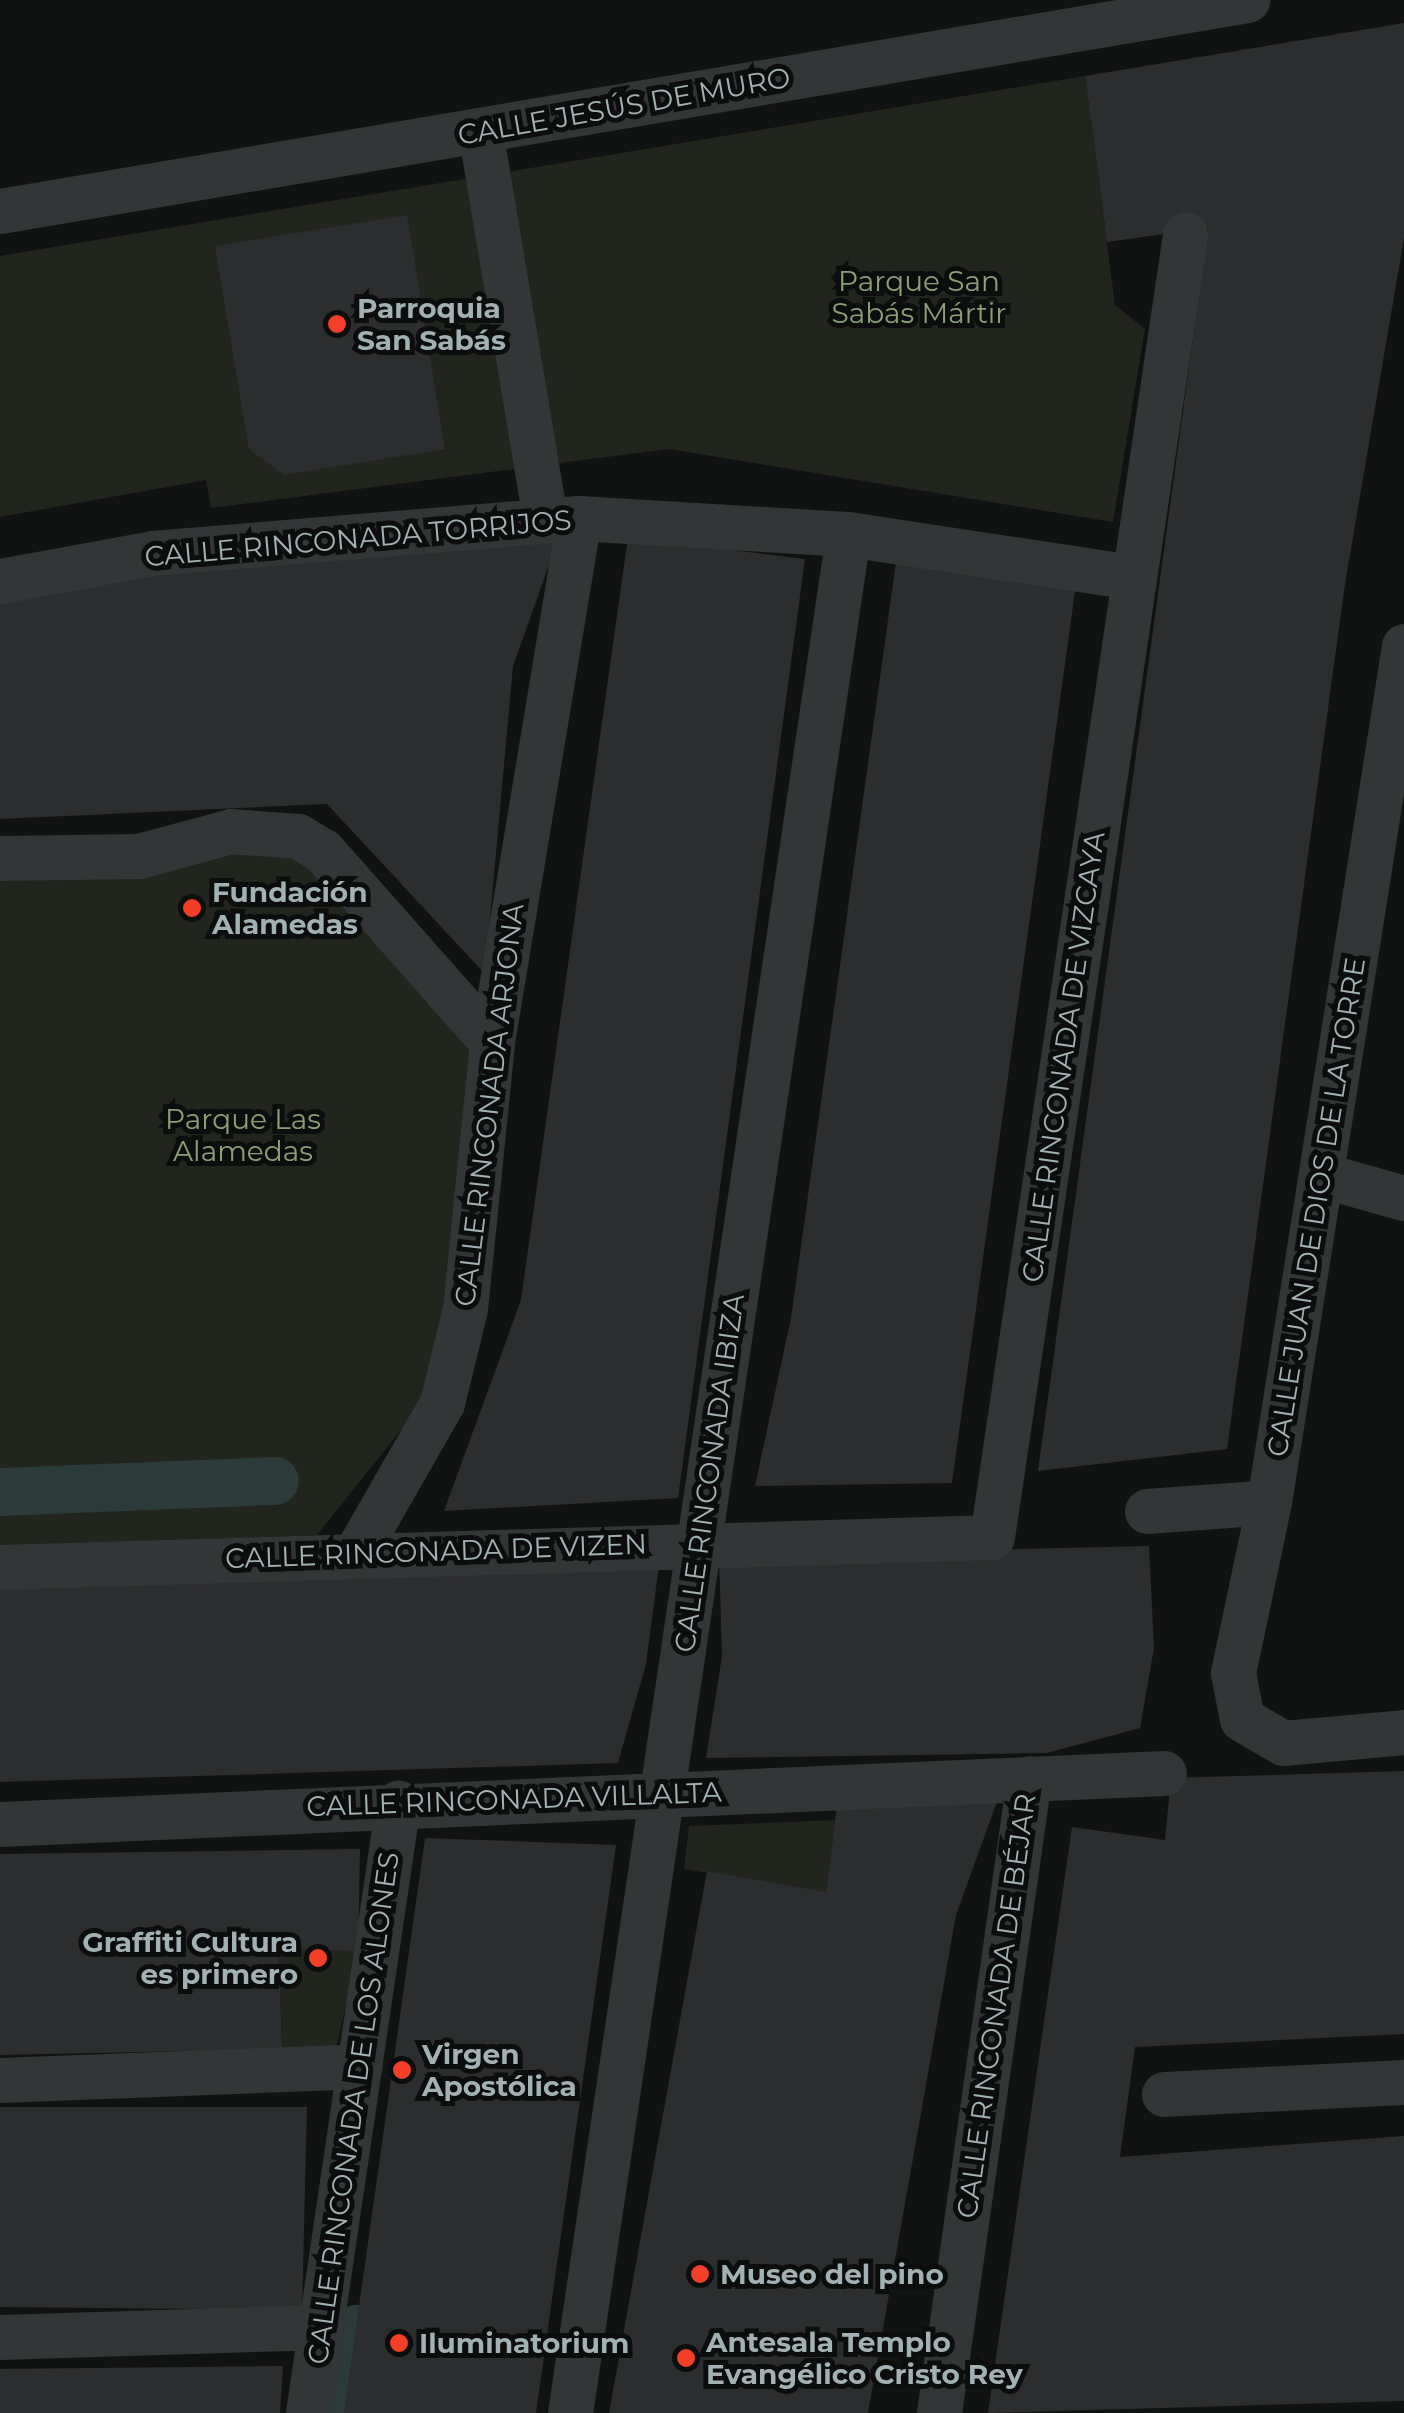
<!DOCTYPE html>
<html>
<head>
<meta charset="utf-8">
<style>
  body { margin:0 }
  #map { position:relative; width:1404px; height:2413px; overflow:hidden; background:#111212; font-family:Montserrat,sans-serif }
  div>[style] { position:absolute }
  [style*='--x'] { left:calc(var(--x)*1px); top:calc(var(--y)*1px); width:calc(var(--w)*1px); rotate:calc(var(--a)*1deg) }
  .green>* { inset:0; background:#21251d }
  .canal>* { height:48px; margin:-24px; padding:0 24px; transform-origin:24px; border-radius:24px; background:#2a3b39 }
  .building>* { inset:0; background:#2c2d2e }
  .minor>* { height:45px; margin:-22.5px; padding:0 22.5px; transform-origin:22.5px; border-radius:22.5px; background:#323637 }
  .dots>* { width:28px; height:28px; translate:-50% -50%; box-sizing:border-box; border:5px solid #0c0d0d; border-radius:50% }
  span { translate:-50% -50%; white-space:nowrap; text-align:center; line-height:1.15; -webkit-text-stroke:10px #0c0d0d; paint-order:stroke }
  .street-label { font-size:28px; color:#a2b1b3 }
  .park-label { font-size:28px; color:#8b9f78 }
  .poi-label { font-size:28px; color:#a2b1b3; font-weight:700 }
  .left { translate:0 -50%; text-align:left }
  .right { translate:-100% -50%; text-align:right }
</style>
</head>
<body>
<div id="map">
  <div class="green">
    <i style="clip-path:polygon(1085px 76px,1115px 305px,1145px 329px,1113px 522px,669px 449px,211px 508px,206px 480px,0 517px,0 256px)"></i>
    <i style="clip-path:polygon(240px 837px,324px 865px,489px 1046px,429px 1395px,317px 1535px,0 1547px,0 869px)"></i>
    <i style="clip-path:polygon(835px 1820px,826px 1892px,684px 1869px,689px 1826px)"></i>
    <i style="clip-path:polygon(279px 1949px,358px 1951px,336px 2050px,282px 2049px)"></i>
  </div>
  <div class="canal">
    <i style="--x:0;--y:1492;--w:275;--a:-2.3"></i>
    <i style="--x:339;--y:2413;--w:86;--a:-77.9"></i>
  </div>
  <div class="building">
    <i style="clip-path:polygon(1404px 23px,1404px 238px,1345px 584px,1227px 1449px,1038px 1471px,1208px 228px,1107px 242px,1085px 76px)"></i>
    <i style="clip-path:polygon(407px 215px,445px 449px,284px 475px,249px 449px,215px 246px)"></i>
    <i style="clip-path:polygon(559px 537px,513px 666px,485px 974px,327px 804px,0 819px,0 594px,151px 571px)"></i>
    <i style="clip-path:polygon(628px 537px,805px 559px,678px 1498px,444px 1511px,521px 1300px)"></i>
    <i style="clip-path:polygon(897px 555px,1076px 584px,952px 1483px,755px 1486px,791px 1318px)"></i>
    <i style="clip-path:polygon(1149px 1546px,1154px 1648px,1140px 1728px,1047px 1753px,706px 1758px,722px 1656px,719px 1556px)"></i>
    <i style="clip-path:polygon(659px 1565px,646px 1664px,618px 1763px,0 1782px,0 1585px)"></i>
    <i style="clip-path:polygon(1404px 1771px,1404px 2034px,1135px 2047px,1120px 2157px,1404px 2136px,1404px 2401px,988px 2413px,1072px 1827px,1165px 1840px,1171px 1778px)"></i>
    <i style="clip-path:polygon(998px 1799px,956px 1915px,868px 2413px,609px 2413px,707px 1871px,826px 1892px,837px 1805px)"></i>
    <i style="clip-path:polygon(425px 1838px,616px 1845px,536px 2413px,344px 2413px)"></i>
    <i style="clip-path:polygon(360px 1849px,358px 1951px,279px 1949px,282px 2049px,0 2055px,0 1854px)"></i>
    <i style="clip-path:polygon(0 2107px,307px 2107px,302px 2310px,0 2307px)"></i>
    <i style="clip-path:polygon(283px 2366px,280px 2413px,0 2413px,0 2369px)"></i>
  </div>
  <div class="minor">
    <i style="--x:480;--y:130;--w:393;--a:80.5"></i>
    <i style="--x:0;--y:211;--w:1265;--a:-9.6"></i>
    <i style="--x:0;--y:581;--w:155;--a:-10.4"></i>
    <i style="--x:152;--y:553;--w:428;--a:-4.7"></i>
    <i style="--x:579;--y:518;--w:269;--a:3.4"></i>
    <i style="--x:848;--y:534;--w:289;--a:8.6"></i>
    <i style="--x:1404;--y:646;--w:867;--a:98.96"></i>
    <i style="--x:1269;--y:1502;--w:175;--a:101.9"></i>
    <i style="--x:1233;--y:1673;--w:47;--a:78.9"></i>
    <i style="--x:1242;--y:1719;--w:48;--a:30.3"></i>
    <i style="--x:1283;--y:1743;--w:121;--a:-5.2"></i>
    <i style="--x:0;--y:858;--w:139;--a:-0.8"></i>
    <i style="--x:139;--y:856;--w:95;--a:-15.2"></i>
    <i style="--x:231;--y:831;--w:67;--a:4.3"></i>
    <i style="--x:298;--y:836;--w:29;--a:31"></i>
    <i style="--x:323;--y:851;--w:255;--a:48.5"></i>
    <i style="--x:1322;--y:1175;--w:85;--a:15.7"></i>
    <i style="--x:1147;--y:1511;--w:122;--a:-4.2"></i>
    <i style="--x:356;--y:1553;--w:173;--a:-60.2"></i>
    <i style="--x:442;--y:1403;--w:97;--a:-76.3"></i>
    <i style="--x:465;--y:1309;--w:268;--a:-84.2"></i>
    <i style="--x:492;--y:1042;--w:531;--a:-80.57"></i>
    <i style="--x:0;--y:1567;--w:992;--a:-1.73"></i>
    <i style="--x:992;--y:1537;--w:1317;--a:-81.57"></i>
    <i style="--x:0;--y:1824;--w:1165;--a:-2.51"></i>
    <i style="--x:0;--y:2080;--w:360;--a:-2.2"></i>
    <i style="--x:1164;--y:2094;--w:240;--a:-2.9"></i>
    <i style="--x:0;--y:2337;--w:321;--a:-1.8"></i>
    <i style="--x:308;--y:2413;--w:617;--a:-81.61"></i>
    <i style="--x:570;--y:2413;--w:1899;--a:-81.58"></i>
    <i style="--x:939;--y:2413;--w:641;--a:-81.93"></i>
  </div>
  <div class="dots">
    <i style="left:337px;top:324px;background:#f33e28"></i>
    <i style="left:192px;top:908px;background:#f33e28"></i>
    <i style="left:318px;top:1958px;background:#f33e28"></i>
    <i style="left:402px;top:2070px;background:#f33e28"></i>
    <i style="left:700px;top:2274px;background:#f33e28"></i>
    <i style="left:399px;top:2343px;background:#f33e28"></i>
    <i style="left:686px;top:2358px;background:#f33e28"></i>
  </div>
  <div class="street-label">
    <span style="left:624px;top:106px;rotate:-10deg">CALLE JESÚS DE MURO</span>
    <span style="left:358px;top:538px;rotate:-5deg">CALLE RINCONADA TORRIJOS</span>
    <span style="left:1063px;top:1057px;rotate:-82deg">CALLE RINCONADA DE VIZCAYA</span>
    <span style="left:489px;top:1105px;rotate:-83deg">CALLE RINCONADA ARJONA</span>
    <span style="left:1316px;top:1207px;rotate:-81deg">CALLE JUAN DE DIOS DE LA TORRE</span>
    <span style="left:709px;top:1473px;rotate:-82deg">CALLE RINCONADA IBIZA</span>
    <span style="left:436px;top:1551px;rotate:-2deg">CALLE RINCONADA DE VIZEN</span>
    <span style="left:514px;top:1799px;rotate:-2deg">CALLE RINCONADA VILLALTA</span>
    <span style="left:996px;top:2006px;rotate:-82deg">CALLE RINCONADA DE BÉJAR</span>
    <span style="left:353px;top:2108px;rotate:-82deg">CALLE RINCONADA DE LOS ALONES</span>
  </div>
  <div class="park-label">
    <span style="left:919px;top:297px">Parque San<br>Sabás Mártir</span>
    <span style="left:243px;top:1135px">Parque Las<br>Alamedas</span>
  </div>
  <div class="poi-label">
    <span class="left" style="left:357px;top:324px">Parroquia<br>San Sabás</span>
    <span class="left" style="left:212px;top:908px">Fundación<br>Alamedas</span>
    <span class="right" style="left:298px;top:1958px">Graffiti Cultura<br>es primero</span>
    <span class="left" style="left:422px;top:2070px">Virgen<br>Apostólica</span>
    <span class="left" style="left:720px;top:2274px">Museo del pino</span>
    <span class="left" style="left:706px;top:2358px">Antesala Templo<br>Evangélico Cristo Rey</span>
    <span class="left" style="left:419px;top:2343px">Iluminatorium</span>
  </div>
</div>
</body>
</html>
